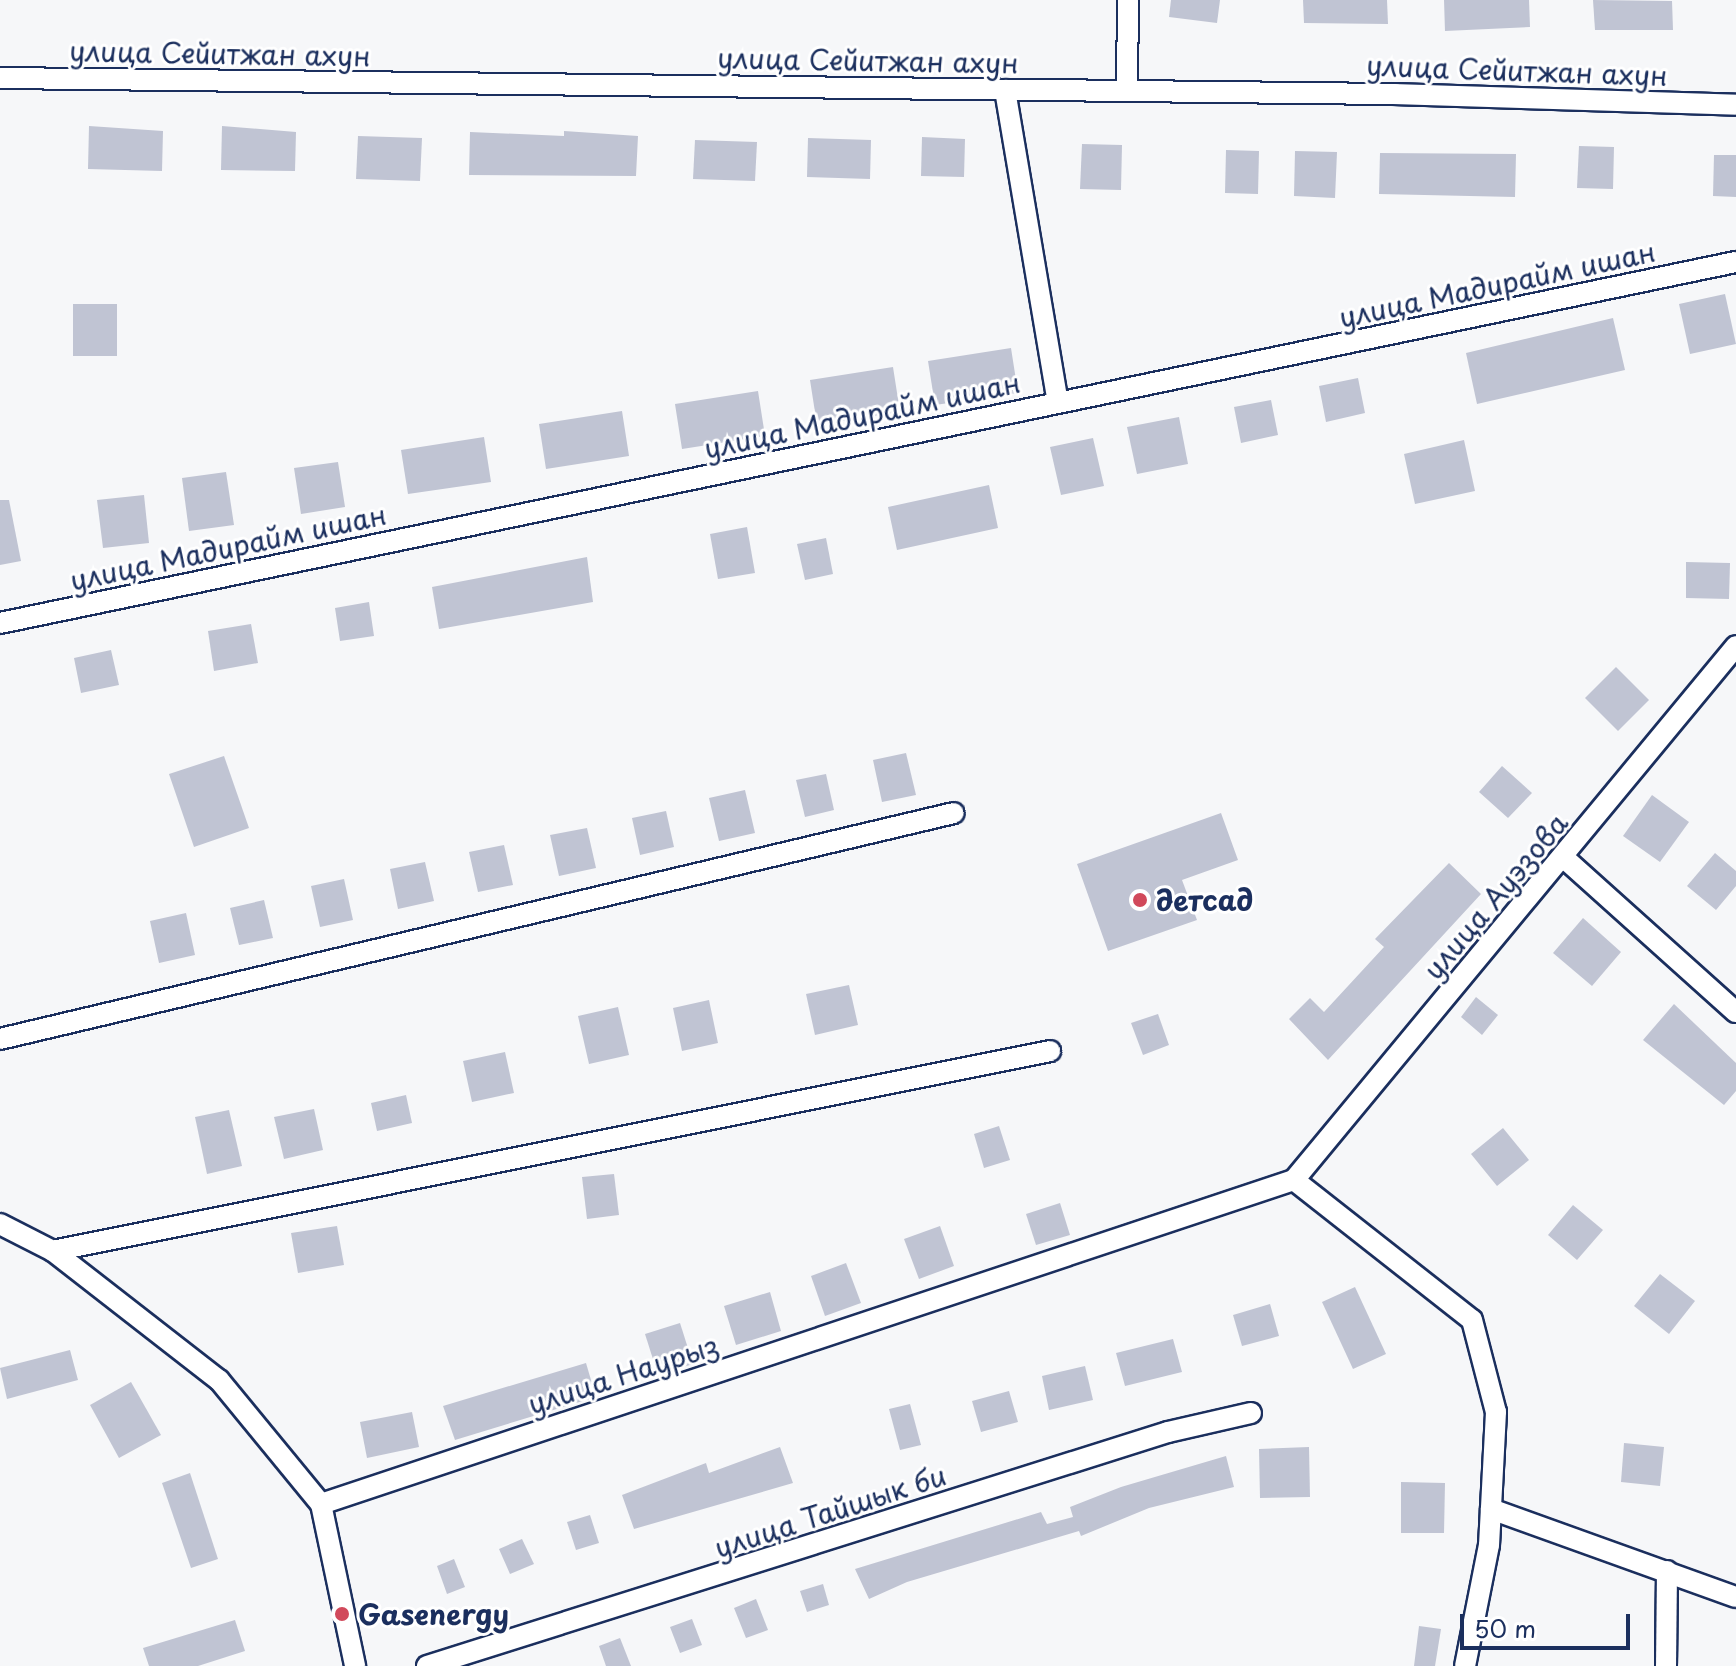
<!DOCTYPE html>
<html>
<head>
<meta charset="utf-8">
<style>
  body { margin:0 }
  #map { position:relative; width:1736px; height:1666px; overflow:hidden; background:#f6f7f9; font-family:"Playpen Sans",sans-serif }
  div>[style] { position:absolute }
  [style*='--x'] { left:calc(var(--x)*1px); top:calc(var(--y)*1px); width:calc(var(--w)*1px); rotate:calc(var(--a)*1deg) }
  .building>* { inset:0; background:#c0c4d3 }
  .roads { filter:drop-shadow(2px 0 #1b2f5e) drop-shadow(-2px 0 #1b2f5e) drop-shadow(0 2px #1b2f5e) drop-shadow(0 -2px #1b2f5e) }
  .minor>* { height:20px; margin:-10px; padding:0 10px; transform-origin:10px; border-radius:10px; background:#fff }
  .dots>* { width:22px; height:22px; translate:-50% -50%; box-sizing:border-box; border:4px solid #fff; border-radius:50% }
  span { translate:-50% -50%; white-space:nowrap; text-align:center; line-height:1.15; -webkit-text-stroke:6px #fff; paint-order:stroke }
  .street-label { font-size:28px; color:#1b2f5e }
  .poi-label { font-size:28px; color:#1b2f5e; font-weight:700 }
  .left { translate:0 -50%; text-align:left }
  .scale { position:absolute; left:1460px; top:1614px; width:170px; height:36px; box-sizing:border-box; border:4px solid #1b2f5e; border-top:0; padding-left:10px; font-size:24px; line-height:28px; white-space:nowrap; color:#1b2f5e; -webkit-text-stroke:6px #fff; paint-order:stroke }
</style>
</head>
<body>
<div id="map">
  <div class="building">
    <i style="clip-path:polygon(1171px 0,1220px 0,1217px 23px,1169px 17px)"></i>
    <i style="clip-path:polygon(1303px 0,1387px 0,1388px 24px,1304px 23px)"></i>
    <i style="clip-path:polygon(1444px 0,1529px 0,1530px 27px,1445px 31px)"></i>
    <i style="clip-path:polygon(1593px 0,1672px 1px,1673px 30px,1595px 30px)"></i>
    <i style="clip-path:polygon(89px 126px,163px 131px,162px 171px,88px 169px)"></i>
    <i style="clip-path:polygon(222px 126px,296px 132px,295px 171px,221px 170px)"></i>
    <i style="clip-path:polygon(564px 131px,638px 136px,636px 176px,469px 175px,470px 132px,564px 136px)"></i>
    <i style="clip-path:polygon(358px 136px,422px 138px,420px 181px,356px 179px)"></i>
    <i style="clip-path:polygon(922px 137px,965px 139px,964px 177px,921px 176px)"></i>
    <i style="clip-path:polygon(808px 138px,871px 140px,870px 179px,807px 177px)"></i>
    <i style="clip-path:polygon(695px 140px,757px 142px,755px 181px,693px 179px)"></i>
    <i style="clip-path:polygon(1082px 144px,1122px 145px,1121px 190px,1080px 189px)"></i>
    <i style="clip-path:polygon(1579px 146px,1614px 147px,1613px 189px,1577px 188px)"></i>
    <i style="clip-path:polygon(1226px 150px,1259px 151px,1258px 194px,1225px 193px)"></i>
    <i style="clip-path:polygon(1295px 151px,1337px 152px,1335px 198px,1294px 196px)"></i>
    <i style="clip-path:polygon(1380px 153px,1516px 154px,1515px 197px,1379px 194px)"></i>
    <i style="clip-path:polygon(1714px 155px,1736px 155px,1736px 197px,1713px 196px)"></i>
    <i style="clip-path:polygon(1725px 294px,1736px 344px,1690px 354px,1679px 304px)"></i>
    <i style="clip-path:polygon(73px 304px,117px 304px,117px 356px,73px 356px)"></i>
    <i style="clip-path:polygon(1613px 318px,1625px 370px,1477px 404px,1466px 353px)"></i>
    <i style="clip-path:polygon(1011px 348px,1018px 393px,935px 405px,928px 361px)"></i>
    <i style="clip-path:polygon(893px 367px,900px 412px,817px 425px,810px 380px)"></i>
    <i style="clip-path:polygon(1358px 378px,1365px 413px,1326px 422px,1319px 386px)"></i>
    <i style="clip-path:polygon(758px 391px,765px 436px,682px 449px,675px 404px)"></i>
    <i style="clip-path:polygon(1271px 400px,1278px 435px,1241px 443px,1234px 407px)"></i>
    <i style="clip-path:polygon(622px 411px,629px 456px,546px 469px,539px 424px)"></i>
    <i style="clip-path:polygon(1179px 417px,1188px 464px,1137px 474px,1127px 427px)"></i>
    <i style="clip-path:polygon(484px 437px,491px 482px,408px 494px,401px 450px)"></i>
    <i style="clip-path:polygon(1093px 438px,1104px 486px,1061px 495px,1050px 447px)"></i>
    <i style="clip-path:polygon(1464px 440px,1475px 491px,1415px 504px,1404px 454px)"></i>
    <i style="clip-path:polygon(338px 462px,345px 507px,301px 514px,294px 468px)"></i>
    <i style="clip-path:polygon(226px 472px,234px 525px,189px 531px,182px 478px)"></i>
    <i style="clip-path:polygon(989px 485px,998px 528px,897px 550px,888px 507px)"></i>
    <i style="clip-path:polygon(144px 495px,149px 543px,103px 548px,97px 500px)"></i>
    <i style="clip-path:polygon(0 500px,9px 500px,21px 561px,0 565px)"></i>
    <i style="clip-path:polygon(747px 527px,755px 573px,718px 579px,710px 534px)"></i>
    <i style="clip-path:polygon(826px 538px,833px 574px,805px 580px,797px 544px)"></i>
    <i style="clip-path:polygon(587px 557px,593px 602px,439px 629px,432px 587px)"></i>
    <i style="clip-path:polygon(1686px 562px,1730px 563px,1729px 599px,1686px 598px)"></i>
    <i style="clip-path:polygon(369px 602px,374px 636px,340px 641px,335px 608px)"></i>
    <i style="clip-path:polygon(251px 624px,258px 663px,214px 671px,208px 631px)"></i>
    <i style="clip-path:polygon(111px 650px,119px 685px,81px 693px,74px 658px)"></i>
    <i style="clip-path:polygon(1616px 667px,1649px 700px,1618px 731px,1585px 698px)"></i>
    <i style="clip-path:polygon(906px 753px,916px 795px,882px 802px,873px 760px)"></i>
    <i style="clip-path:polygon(224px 756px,249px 828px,194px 847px,169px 774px)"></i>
    <i style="clip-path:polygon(1502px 766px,1532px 793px,1508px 818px,1479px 792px)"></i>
    <i style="clip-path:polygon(826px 774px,834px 810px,805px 817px,796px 780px)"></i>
    <i style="clip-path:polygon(745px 790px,755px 833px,719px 841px,709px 798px)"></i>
    <i style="clip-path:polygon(1652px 795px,1689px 822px,1660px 862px,1623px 836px)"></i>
    <i style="clip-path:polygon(666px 811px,674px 847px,640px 855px,632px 818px)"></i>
    <i style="clip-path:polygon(1221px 813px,1238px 860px,1182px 880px,1197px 920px,1108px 951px,1077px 864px)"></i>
    <i style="clip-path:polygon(587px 828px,596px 868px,559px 876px,550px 835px)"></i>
    <i style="clip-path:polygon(504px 845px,513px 885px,478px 892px,469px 852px)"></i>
    <i style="clip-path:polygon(1715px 853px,1736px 871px,1736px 886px,1716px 910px,1687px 886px)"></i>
    <i style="clip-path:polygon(425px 862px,434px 901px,398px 909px,390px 869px)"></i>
    <i style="clip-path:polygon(1449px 863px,1481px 894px,1328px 1060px,1289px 1019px,1310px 998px,1324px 1012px,1384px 947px,1375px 939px)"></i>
    <i style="clip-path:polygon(344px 879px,353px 920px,320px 927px,311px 886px)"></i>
    <i style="clip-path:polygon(264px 900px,273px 938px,239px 945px,230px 908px)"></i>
    <i style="clip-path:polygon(186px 913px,195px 955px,159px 963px,150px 921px)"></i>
    <i style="clip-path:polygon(1583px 918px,1621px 952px,1592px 986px,1553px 953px)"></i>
    <i style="clip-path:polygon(849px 985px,858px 1025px,815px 1035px,806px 994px)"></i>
    <i style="clip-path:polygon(1476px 997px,1498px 1015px,1482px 1035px,1461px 1017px)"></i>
    <i style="clip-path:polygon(709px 1000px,718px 1043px,682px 1051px,673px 1008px)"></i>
    <i style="clip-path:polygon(1674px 1004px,1736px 1063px,1736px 1091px,1724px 1105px,1643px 1040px)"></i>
    <i style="clip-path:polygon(618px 1007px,629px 1055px,589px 1064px,578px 1016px)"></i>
    <i style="clip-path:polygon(1158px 1014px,1169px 1045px,1143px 1055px,1131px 1023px)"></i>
    <i style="clip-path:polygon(505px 1052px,514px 1093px,472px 1102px,463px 1061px)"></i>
    <i style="clip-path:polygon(406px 1095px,412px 1123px,377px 1131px,371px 1103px)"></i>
    <i style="clip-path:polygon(314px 1109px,323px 1150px,284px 1159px,274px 1117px)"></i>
    <i style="clip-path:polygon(229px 1110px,242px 1166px,207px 1174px,195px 1117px)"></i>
    <i style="clip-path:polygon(999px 1126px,1010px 1160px,984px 1168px,974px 1134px)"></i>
    <i style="clip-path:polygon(1503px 1128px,1529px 1160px,1497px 1186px,1471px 1154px)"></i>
    <i style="clip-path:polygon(614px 1174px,619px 1215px,587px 1219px,582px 1177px)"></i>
    <i style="clip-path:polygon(1060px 1203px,1070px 1235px,1036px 1245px,1026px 1214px)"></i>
    <i style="clip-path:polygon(1573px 1205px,1603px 1230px,1577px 1260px,1548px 1235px)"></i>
    <i style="clip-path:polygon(337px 1226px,344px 1265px,298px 1273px,291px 1233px)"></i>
    <i style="clip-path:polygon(940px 1226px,954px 1266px,919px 1279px,904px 1239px)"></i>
    <i style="clip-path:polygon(846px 1263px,861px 1303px,825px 1316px,811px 1276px)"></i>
    <i style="clip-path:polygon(1660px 1274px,1695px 1301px,1669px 1334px,1634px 1306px)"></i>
    <i style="clip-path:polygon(1355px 1287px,1386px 1354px,1353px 1369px,1322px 1302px)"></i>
    <i style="clip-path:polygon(770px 1292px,781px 1331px,736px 1345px,724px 1306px)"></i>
    <i style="clip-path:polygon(1270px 1304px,1279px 1336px,1242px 1346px,1233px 1315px)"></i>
    <i style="clip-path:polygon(680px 1323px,693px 1364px,658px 1375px,645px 1334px)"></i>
    <i style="clip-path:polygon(1173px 1339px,1182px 1372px,1125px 1386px,1116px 1353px)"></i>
    <i style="clip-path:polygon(70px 1350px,78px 1380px,7px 1399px,0 1368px)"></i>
    <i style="clip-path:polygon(586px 1363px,596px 1397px,455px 1440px,443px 1406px)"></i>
    <i style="clip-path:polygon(1085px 1366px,1093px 1400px,1049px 1410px,1042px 1376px)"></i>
    <i style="clip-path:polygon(131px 1382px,161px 1435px,119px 1458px,90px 1405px)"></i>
    <i style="clip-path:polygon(1009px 1391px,1018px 1422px,981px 1432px,972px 1401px)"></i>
    <i style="clip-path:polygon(910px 1404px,921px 1445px,900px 1450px,889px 1409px)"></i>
    <i style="clip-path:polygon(412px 1412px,419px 1447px,367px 1458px,360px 1422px)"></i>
    <i style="clip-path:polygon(1624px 1443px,1664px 1447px,1660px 1486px,1621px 1482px)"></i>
    <i style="clip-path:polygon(780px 1447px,793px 1483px,634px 1529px,622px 1495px,706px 1463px,709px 1473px)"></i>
    <i style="clip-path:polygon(1309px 1447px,1310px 1497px,1260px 1498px,1259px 1449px)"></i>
    <i style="clip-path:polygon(1226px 1456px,1234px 1487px,1149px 1508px,1081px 1536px,1079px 1531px,907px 1582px,869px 1599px,855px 1569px,1041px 1512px,1047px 1524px,1073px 1517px,1070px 1507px,1121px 1487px)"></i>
    <i style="clip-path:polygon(190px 1473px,218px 1559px,191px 1568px,162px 1483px)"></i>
    <i style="clip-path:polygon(1401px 1482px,1445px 1483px,1444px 1533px,1401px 1533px)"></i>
    <i style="clip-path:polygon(590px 1515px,599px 1543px,576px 1550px,567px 1522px)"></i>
    <i style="clip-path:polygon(522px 1539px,534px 1564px,510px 1574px,499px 1549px)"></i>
    <i style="clip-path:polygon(454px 1559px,465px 1587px,447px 1594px,437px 1566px)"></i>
    <i style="clip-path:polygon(823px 1584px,829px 1605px,807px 1612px,800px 1591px)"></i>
    <i style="clip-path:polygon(756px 1599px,768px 1630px,746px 1638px,734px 1608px)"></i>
    <i style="clip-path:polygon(692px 1619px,702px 1645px,680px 1653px,670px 1627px)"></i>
    <i style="clip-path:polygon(235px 1620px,245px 1651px,198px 1666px,149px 1666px,143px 1648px)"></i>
    <i style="clip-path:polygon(1419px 1626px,1441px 1629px,1435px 1666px,1414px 1666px)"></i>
    <i style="clip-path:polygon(620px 1638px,631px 1666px,606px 1666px,599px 1646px)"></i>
  </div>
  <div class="roads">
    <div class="minor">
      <i style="--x:0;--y:78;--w:1395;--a:0.66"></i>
      <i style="--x:1395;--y:94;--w:341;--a:1.8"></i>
      <i style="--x:1005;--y:90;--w:317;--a:80.4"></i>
      <i style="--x:1127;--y:91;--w:91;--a:-89.4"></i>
      <i style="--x:0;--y:623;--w:1773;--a:-11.75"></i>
      <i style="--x:1563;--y:857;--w:232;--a:41.9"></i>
      <i style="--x:0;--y:1039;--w:980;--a:-13.33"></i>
      <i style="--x:1294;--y:1180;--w:693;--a:-50.38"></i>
      <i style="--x:1294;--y:1180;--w:226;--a:38.2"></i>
      <i style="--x:1472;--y:1320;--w:95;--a:75.4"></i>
      <i style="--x:1496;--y:1412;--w:133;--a:93"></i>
      <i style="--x:1489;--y:1545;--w:123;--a:101.2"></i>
      <i style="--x:0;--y:1224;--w:59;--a:27"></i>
      <i style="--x:53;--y:1251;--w:210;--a:37.9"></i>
      <i style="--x:219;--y:1380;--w:161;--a:50.6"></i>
      <i style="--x:321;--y:1504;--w:1026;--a:-18.42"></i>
      <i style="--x:53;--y:1251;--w:1017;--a:-11.34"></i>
      <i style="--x:321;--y:1504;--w:166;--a:78.1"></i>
      <i style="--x:1491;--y:1509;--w:260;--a:19.8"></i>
      <i style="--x:427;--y:1666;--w:777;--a:-17.53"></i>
      <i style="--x:1168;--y:1432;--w:85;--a:-12.9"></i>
      <i style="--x:1666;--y:1666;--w:95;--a:-89.4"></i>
    </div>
  </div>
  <div class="dots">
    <i style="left:1140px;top:900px;background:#d1495b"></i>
    <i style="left:342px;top:1614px;background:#d1495b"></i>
  </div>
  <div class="street-label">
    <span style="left:220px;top:53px;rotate:1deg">улица Сейитжан ахун</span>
    <span style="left:868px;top:60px;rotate:1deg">улица Сейитжан ахун</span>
    <span style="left:1517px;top:70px;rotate:2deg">улица Сейитжан ахун</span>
    <span style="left:1497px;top:284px;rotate:-12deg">улица Мадирайм ишан</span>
    <span style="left:862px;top:415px;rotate:-12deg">улица Мадирайм ишан</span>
    <span style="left:228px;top:547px;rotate:-12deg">улица Мадирайм ишан</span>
    <span style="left:1495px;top:896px;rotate:-50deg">улица Ауэзова</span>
    <span style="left:623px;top:1374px;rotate:-18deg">улица Наурыз</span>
    <span style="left:830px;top:1511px;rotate:-18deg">улица Тайшык би</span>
  </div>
  <div class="poi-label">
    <span class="left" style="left:1156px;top:900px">детсад</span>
    <span class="left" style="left:358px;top:1614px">Gasenergy</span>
  </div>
  <div class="scale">50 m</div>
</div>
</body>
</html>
